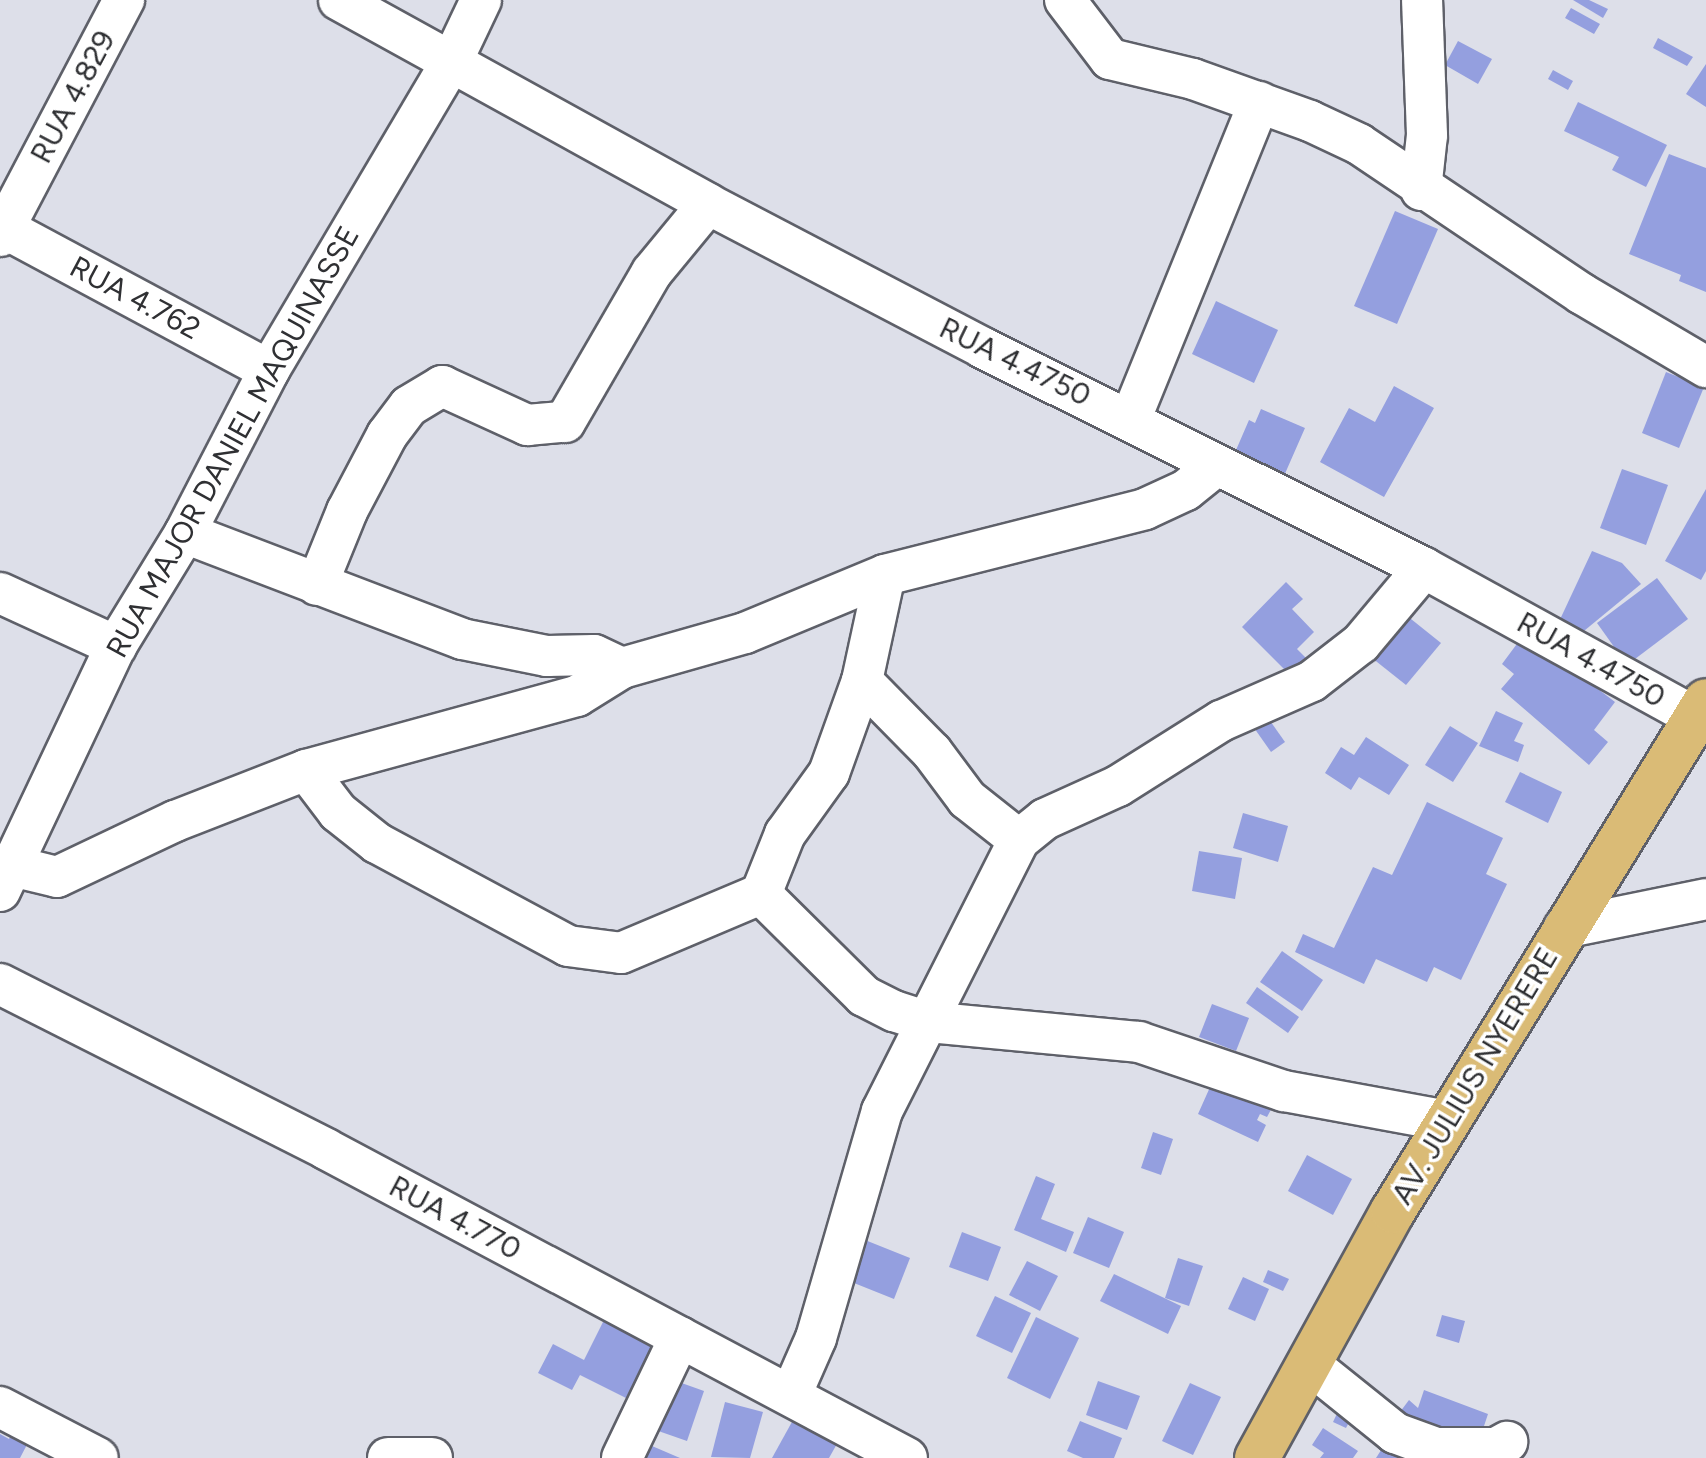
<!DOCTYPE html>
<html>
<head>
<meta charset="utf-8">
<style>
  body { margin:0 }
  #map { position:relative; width:1706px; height:1458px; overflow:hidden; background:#dddfe9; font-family:Figtree,sans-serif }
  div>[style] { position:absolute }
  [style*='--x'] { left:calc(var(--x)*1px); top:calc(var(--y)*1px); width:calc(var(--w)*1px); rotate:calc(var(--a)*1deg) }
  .building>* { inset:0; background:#949fdf }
  .roads { filter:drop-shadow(2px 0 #5e6069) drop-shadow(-2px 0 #5e6069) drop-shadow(0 2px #5e6069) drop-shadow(0 -2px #5e6069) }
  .minor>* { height:40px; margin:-20px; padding:0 20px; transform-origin:20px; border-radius:20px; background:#fff }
  .major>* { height:44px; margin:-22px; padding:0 22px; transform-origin:22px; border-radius:22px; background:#dabb76 }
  span { translate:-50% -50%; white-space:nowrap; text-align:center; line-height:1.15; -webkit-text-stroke:7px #fff; paint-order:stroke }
  .street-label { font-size:30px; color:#2f3033 }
</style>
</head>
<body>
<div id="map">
  <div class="building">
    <i style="clip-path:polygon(1573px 0,1589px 0,1608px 9px,1603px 18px)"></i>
    <i style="clip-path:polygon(1571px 8px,1600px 24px,1594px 34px,1565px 18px)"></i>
    <i style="clip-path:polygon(1658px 38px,1693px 57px,1687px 66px,1653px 48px)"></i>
    <i style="clip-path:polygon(1458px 41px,1492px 59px,1478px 84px,1445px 65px)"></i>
    <i style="clip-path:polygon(1706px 64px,1706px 107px,1686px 94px)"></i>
    <i style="clip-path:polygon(1553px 70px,1573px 81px,1568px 90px,1548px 79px)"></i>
    <i style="clip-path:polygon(1578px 102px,1667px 145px,1646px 187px,1612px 170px,1619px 157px,1564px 131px)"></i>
    <i style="clip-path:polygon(1669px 154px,1706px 168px,1706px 292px,1679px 281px,1681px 275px,1629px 254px)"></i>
    <i style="clip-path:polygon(1395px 211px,1438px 229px,1397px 324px,1354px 306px)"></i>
    <i style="clip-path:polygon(1216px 301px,1278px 330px,1254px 383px,1192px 354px)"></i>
    <i style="clip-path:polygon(1666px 372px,1704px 387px,1679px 448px,1642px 433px)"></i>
    <i style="clip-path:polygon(1394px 386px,1434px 408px,1384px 497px,1320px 462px,1349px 408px,1375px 422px)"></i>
    <i style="clip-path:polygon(1261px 409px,1305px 428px,1280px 485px,1230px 464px,1249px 420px,1255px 423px)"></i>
    <i style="clip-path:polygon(1622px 469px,1668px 485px,1646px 545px,1600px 528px)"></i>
    <i style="clip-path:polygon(1706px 489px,1706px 571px,1701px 580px,1665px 561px)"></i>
    <i style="clip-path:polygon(1592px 551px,1622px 563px,1641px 584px,1573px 640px,1556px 628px)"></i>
    <i style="clip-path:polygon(1657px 578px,1688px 619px,1627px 665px,1597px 623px)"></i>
    <i style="clip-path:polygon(1286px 582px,1303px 599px,1292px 609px,1314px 632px,1297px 649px,1310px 662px,1293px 678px,1242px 627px)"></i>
    <i style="clip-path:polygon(1406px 615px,1441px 643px,1406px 685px,1372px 658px)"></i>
    <i style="clip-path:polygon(1525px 633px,1615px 702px,1594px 730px,1608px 742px,1589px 765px,1501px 689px,1514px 674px,1502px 664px)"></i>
    <i style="clip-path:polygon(1259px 705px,1285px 742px,1271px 752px,1245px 715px)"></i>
    <i style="clip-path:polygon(1496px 711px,1523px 723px,1514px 741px,1524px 745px,1518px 762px,1479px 746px)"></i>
    <i style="clip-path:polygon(1450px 726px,1478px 743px,1453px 782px,1425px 765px)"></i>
    <i style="clip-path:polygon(1366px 737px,1409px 765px,1389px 795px,1359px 777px,1351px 790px,1325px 773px,1341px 747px,1354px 755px)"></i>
    <i style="clip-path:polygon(1520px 772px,1562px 792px,1548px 823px,1505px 802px)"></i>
    <i style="clip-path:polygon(1427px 802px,1503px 838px,1486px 874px,1507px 884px,1461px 980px,1434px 967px,1427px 982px,1376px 959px,1364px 984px,1295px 952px,1303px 934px,1334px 948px,1373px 867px,1392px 875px)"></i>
    <i style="clip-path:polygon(1243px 813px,1288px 826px,1278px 862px,1233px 848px)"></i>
    <i style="clip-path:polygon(1199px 851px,1242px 858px,1235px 899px,1192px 891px)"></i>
    <i style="clip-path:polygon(1282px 951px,1323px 980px,1302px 1011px,1260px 982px)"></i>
    <i style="clip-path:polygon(1257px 987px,1299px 1017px,1288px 1033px,1246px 1003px)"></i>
    <i style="clip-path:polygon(1212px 1004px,1249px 1018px,1236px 1051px,1199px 1037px)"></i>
    <i style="clip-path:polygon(1215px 1076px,1274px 1104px,1267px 1117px,1260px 1114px,1257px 1120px,1266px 1125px,1258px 1142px,1198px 1114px)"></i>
    <i style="clip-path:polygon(1153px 1132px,1173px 1139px,1161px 1175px,1141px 1168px)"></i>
    <i style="clip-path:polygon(1307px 1155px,1352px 1179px,1333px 1215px,1288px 1191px)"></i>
    <i style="clip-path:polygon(1036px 1176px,1055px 1184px,1041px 1219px,1074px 1232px,1066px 1252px,1014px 1230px)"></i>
    <i style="clip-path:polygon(1088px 1217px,1124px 1232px,1109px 1268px,1073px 1253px)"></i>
    <i style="clip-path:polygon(962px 1232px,1001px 1247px,988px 1281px,949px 1267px)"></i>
    <i style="clip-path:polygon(860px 1238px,910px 1258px,894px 1299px,844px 1279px)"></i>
    <i style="clip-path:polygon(1178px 1258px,1203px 1266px,1189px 1306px,1165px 1298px)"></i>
    <i style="clip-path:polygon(1027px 1261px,1058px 1276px,1040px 1311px,1009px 1295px)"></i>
    <i style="clip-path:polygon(1268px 1270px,1289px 1279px,1283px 1291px,1263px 1282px)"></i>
    <i style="clip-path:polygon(1114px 1274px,1181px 1306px,1168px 1334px,1100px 1301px)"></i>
    <i style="clip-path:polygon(1243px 1277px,1269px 1289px,1255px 1321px,1228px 1309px)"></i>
    <i style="clip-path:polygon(995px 1296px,1031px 1313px,1012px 1353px,976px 1336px)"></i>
    <i style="clip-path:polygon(608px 1312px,661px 1339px,630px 1400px,580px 1375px,572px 1390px,538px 1373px,553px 1344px,584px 1360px)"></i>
    <i style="clip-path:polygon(1442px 1315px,1465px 1321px,1459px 1343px,1436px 1336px)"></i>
    <i style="clip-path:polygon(1036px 1317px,1079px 1338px,1050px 1399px,1007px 1378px)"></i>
    <i style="clip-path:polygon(662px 1376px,704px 1391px,687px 1441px,644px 1426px)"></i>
    <i style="clip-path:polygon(1098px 1381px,1140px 1396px,1127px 1430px,1086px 1415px)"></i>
    <i style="clip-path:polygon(1190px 1383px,1221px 1397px,1193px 1455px,1162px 1441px)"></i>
    <i style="clip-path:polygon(1424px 1390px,1488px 1414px,1482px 1432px,1467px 1442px,1397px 1416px,1409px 1400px,1418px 1408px)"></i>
    <i style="clip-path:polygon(725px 1402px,763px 1412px,750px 1458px,711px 1457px)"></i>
    <i style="clip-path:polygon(1341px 1405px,1355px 1411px,1346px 1428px,1333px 1422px)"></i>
    <i style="clip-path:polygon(798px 1411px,842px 1435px,829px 1458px,772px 1458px)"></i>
    <i style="clip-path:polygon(1080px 1421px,1122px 1438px,1114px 1458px,1083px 1458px,1067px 1451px)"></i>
    <i style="clip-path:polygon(15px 1427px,32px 1435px,20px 1458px,0 1458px,0 1434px,9px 1439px)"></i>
    <i style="clip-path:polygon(1323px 1428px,1358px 1451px,1353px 1458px,1320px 1458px,1324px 1453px,1312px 1445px)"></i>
    <i style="clip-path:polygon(645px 1443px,680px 1458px,638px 1458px)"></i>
    <i style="clip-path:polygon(1385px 1444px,1406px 1458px,1376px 1458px)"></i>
  </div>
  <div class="roads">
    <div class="minor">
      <i style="--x:339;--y:0;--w:422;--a:28.9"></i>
      <i style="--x:708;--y:204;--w:310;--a:27.6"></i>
      <i style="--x:983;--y:348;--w:493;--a:26.5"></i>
      <i style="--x:1424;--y:568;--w:322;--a:28.8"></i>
      <i style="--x:1065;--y:0;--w:74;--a:52.7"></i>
      <i style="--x:1110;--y:59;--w:85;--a:13.5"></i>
      <i style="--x:1193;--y:79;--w:124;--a:19.7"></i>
      <i style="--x:1310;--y:121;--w:54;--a:25.1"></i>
      <i style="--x:1359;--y:144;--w:269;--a:33.9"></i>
      <i style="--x:1582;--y:294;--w:144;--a:30.5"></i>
      <i style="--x:1421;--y:190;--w:55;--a:-83.8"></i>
      <i style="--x:1427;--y:135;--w:135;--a:-92.1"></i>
      <i style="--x:0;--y:226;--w:305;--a:28.2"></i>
      <i style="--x:0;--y:236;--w:267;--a:-62.3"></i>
      <i style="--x:1131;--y:418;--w:341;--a:-67.9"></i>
      <i style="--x:185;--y:533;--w:297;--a:20.9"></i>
      <i style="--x:462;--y:639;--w:87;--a:11.3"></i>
      <i style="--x:547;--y:656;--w:47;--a:-1.2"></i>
      <i style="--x:594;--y:655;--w:31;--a:25"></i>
      <i style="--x:317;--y:585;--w:80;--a:-67.9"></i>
      <i style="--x:347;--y:511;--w:86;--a:-62.2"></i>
      <i style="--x:387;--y:435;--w:36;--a:-53"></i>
      <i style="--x:409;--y:406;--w:39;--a:-31"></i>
      <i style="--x:442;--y:386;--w:94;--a:24.6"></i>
      <i style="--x:527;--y:425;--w:38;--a:-5"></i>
      <i style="--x:565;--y:422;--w:173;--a:-59.9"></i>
      <i style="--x:652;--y:272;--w:88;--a:-50.5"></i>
      <i style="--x:0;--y:593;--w:128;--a:24.6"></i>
      <i style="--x:862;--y:681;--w:100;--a:45.4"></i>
      <i style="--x:932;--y:752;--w:59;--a:53.3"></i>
      <i style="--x:967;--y:799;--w:66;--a:38.3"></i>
      <i style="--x:306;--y:770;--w:53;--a:52.7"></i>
      <i style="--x:338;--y:812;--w:50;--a:38.5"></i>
      <i style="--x:377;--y:843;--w:217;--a:28.3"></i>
      <i style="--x:568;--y:946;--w:53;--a:7.5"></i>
      <i style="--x:621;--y:953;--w:152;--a:-22.9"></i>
      <i style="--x:12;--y:866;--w:46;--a:13.7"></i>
      <i style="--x:57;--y:877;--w:131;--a:-25.4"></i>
      <i style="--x:175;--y:821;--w:141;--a:-21.3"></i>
      <i style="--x:306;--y:770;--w:281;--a:-15.3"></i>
      <i style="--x:577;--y:696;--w:53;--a:-31.9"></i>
      <i style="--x:622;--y:668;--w:128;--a:-15.9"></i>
      <i style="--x:745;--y:633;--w:152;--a:-22.5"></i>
      <i style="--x:885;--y:575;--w:268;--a:-14.2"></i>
      <i style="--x:1145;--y:509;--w:45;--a:-24.9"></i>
      <i style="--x:1186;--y:490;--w:38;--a:-39"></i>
      <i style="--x:0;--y:891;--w:271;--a:-64.7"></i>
      <i style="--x:116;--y:646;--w:132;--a:-58.6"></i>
      <i style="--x:185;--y:533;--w:183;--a:-62.7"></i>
      <i style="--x:269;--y:370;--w:361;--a:-59.4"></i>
      <i style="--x:453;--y:59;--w:65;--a:-64.6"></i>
      <i style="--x:761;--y:894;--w:145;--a:44.7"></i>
      <i style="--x:864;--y:996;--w:34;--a:27"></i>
      <i style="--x:894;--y:1011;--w:36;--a:18"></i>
      <i style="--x:928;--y:1022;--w:212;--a:5.4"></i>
      <i style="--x:1139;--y:1042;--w:153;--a:18.7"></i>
      <i style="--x:1284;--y:1091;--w:167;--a:10.4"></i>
      <i style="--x:761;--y:894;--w:65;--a:-68.2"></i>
      <i style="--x:785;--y:834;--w:75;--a:-54.2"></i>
      <i style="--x:829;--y:773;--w:98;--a:-70.3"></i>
      <i style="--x:862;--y:681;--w:108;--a:-77.8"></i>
      <i style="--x:1564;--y:928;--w:145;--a:-11.5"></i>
      <i style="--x:0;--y:984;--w:365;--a:26.8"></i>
      <i style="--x:326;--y:1149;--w:658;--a:28.01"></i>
      <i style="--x:1308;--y:1363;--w:112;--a:38.8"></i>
      <i style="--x:1395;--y:1433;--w:44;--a:20.1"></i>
      <i style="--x:1436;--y:1448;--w:60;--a:0"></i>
      <i style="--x:1496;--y:1448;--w:13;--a:-29"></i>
      <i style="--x:791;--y:1395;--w:62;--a:-66.3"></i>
      <i style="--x:816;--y:1338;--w:236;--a:-73.8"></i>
      <i style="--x:882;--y:1111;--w:304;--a:-63.2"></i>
      <i style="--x:1019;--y:840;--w:33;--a:-39"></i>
      <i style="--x:1045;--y:819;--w:80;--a:-24.3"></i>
      <i style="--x:1118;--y:786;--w:122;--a:-32.3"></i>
      <i style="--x:1221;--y:721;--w:99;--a:-23.7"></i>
      <i style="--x:1312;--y:681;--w:62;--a:-37.8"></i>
      <i style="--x:1361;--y:643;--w:98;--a:-50"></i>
      <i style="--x:0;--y:1407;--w:110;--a:27.5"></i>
      <i style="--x:388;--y:1458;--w:44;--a:0"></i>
      <i style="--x:622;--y:1458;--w:134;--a:-64.4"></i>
    </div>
    <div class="major">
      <i style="--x:1257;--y:1458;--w:282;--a:-61.2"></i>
      <i style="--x:1393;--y:1211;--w:598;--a:-58.46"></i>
    </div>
  </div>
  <div class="street-label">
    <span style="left:73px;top:97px;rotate:-62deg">RUA 4.829</span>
    <span style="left:135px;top:298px;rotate:28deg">RUA 4.762</span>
    <span style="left:1015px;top:362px;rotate:26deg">RUA 4.4750</span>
    <span style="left:233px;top:442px;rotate:-61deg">RUA MAJOR DANIEL MAQUINASSE</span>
    <span style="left:1591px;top:660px;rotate:29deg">RUA 4.4750</span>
    <span style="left:1475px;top:1076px;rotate:-59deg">AV. JULIUS NYERERE</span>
    <span style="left:455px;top:1218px;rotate:28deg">RUA 4.770</span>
  </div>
</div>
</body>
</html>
